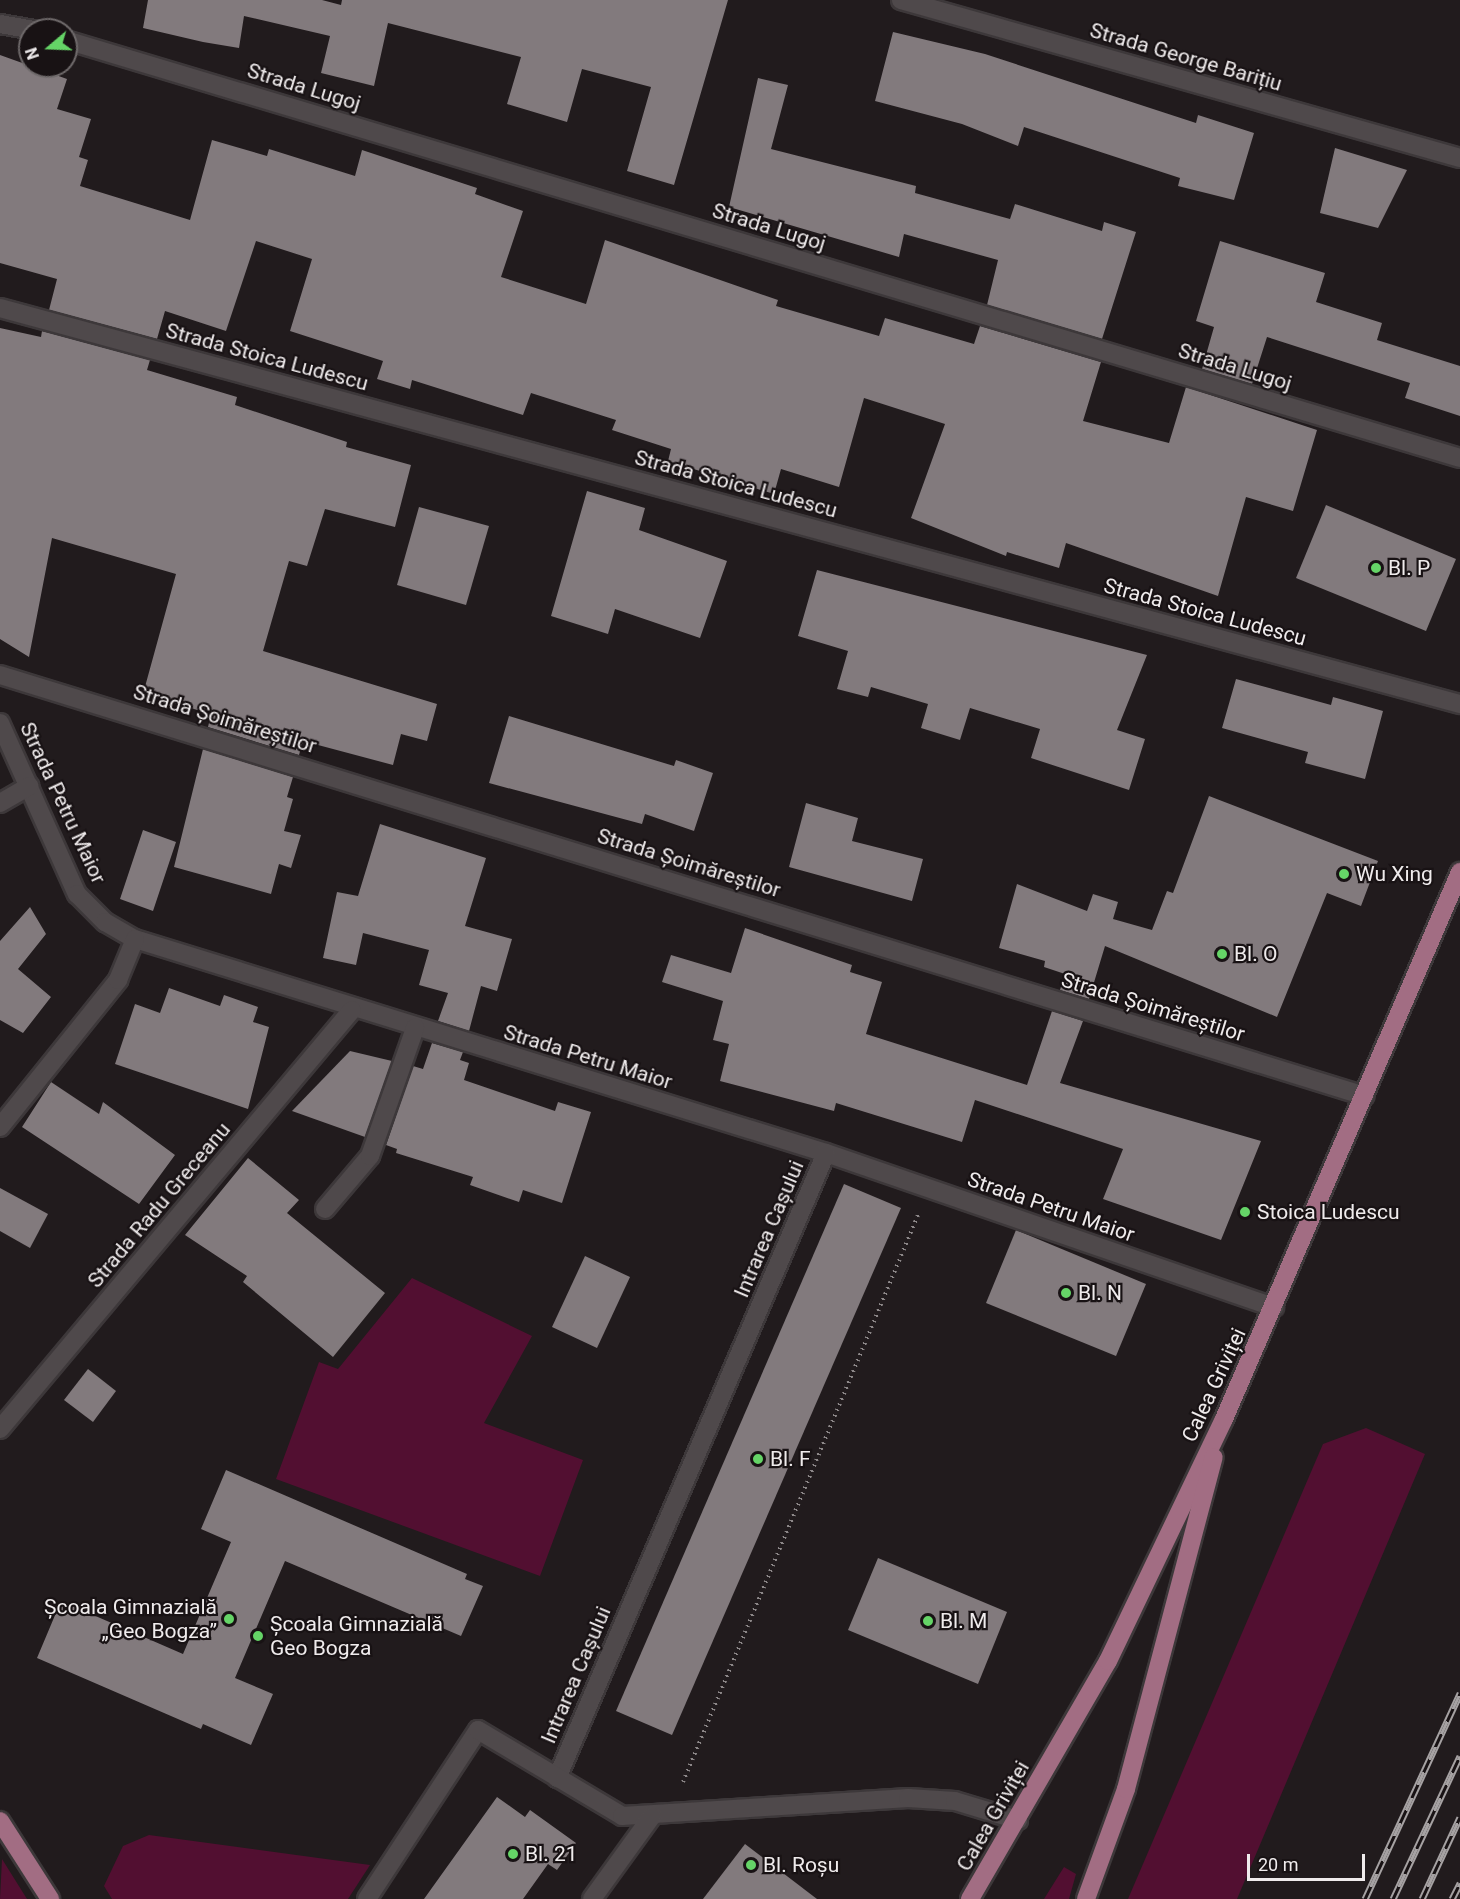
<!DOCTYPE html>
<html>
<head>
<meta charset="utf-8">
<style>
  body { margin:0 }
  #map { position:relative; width:1460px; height:1899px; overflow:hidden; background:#211b1d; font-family:Roboto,sans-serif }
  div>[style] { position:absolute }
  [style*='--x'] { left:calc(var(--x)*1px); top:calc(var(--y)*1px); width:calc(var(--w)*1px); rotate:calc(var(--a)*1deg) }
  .green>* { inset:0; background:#520f31 }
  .building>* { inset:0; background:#827a7d }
  .path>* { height:4px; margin-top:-2px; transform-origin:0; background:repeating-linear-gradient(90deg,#8d8889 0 1.5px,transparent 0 6px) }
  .roads { filter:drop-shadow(2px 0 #3d383a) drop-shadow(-2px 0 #3d383a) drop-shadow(0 2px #3d383a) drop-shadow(0 -2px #3d383a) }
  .minor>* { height:18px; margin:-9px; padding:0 9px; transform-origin:9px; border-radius:9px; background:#4f494b }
  .major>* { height:18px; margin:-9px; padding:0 9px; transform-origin:9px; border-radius:9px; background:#a26d83 }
  .rail>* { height:7px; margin-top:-3.5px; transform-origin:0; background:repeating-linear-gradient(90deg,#181214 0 14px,#a6a2a3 0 28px); box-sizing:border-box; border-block:2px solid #a6a2a3 }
  .dots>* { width:16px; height:16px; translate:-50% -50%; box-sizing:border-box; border:3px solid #181214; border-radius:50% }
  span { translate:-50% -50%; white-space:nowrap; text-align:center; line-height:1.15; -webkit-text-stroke:4.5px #181214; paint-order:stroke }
  .street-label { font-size:21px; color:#efebec }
  .poi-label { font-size:21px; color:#efebec }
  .left { translate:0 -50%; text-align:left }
  .right { translate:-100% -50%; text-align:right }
  .north { position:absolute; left:18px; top:18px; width:60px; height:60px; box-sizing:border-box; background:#181214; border:2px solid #6e696a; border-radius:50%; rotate:251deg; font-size:16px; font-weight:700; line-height:24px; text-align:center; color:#efebec }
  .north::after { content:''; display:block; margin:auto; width:21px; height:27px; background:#65d467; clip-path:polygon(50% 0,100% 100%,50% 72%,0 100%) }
  .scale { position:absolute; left:1247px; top:1854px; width:118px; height:27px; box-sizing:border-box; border:3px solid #efebec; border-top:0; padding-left:8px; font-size:18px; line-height:21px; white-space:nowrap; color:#efebec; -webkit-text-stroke:4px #181214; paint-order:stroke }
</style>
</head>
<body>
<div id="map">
  <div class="green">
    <i style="clip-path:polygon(412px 1278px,532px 1336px,484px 1423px,583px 1460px,540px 1576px,276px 1479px,319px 1362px,338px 1369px)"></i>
    <i style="clip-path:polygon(1366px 1428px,1425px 1454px,1237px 1899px,1128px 1899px,1323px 1444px)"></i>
    <i style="clip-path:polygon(149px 1835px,370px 1865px,348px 1899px,112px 1899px,104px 1886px,123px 1846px)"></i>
    <i style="clip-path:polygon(2px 1859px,27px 1899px,0 1899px)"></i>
    <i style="clip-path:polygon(1064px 1867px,1076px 1874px,1069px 1899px,1044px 1899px)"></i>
  </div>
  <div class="building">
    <i style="clip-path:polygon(148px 0,322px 0,341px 5px,342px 0,728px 0,674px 185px,627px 171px,651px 87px,582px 69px,567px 122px,507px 104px,521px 57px,388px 23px,374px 86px,321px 73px,330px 36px,244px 16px,239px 48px,203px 42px,143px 28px)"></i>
    <i style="clip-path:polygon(893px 32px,985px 54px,1196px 123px,1198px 115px,1254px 133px,1234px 200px,1178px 186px,1180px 178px,1024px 127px,1018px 146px,962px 124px,875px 101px)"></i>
    <i style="clip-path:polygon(0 55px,67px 79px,57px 109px,91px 119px,79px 157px,88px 160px,80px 186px,190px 220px,212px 140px,267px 156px,269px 149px,355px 176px,362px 150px,477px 188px,475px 194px,523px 211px,501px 277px,586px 304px,605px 240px,778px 300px,776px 306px,879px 336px,885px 318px,974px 344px,980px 326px,1101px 362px,1083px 421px,1169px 443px,1186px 387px,1317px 430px,1293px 511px,1246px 497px,1218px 596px,1066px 543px,1059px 568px,1007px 552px,1006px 556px,911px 518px,945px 424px,864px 398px,839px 487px,781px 469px,774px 494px,668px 461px,671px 449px,612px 430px,616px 420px,531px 393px,523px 415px,412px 380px,410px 389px,377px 379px,383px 361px,290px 331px,312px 259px,256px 241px,226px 331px,165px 311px,157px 339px,49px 310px,57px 279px,0 263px)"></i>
    <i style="clip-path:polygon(758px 78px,788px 85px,771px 149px,916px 186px,915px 193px,1010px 219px,1015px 204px,1102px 231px,1104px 222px,1136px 232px,1102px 339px,987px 305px,998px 260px,904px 234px,899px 257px,729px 207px)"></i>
    <i style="clip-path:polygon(1335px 148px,1407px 170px,1378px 228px,1320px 213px)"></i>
    <i style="clip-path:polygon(1220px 241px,1325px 273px,1316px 302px,1382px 323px,1377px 340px,1460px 366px,1460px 416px,1405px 398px,1410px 383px,1267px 337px,1252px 384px,1202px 369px,1214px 327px,1196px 321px)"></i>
    <i style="clip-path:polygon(0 328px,41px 337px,42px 331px,150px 360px,147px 370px,237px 397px,235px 405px,347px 442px,346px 447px,411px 465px,395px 527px,325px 509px,307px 566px,289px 561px,263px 651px,437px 704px,427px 741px,401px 734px,393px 765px,303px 741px,299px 755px,208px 727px,211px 714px,143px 694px,176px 574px,52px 538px,29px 657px,0 639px)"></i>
    <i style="clip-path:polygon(587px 491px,645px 508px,639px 530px,727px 561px,700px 638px,615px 609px,608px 634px,551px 616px)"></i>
    <i style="clip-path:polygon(1326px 505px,1456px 559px,1426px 631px,1296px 578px)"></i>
    <i style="clip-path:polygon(419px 507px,489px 526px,466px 605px,397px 585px)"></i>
    <i style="clip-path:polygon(817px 570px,1147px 655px,1117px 730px,1145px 739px,1129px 790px,1031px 758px,1040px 729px,970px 708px,960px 740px,921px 728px,928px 704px,871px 687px,868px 697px,837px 689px,848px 651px,798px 636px)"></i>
    <i style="clip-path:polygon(1236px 679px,1331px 705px,1333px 697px,1383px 711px,1365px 779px,1305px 763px,1308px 752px,1222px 728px)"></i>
    <i style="clip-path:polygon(509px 716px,674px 766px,676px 760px,713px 773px,694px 831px,645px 814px,642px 824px,489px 783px)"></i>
    <i style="clip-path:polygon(203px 749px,293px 777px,287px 797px,293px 799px,284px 831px,301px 835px,291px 868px,279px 864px,271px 894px,174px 867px)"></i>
    <i style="clip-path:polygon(1209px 796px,1378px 861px,1361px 906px,1327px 893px,1277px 1017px,1105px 946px,1089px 999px,1060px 990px,1065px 974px,1044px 967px,1045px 961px,999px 948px,1017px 884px,1087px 911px,1093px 894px,1118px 902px,1113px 919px,1152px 930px,1167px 891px,1173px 893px)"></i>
    <i style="clip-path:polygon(806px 803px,858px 818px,852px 841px,923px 859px,912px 901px,789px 867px)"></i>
    <i style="clip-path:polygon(380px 824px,486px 858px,465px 926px,512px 939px,497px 991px,481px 986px,469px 1031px,438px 1021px,448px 993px,419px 985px,429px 950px,363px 933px,356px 965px,323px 958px,337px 892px,358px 896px)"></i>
    <i style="clip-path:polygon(143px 830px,176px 842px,153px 911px,120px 899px)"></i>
    <i style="clip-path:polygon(30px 907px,46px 934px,18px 969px,51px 997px,23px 1033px,0 1020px,0 941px)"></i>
    <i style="clip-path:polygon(745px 928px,852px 965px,850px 972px,882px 982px,866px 1034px,1027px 1085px,1052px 1011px,1083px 1021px,1060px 1083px,1261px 1141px,1221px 1240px,1103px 1199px,1123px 1149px,975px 1100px,962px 1142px,836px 1103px,834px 1111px,720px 1081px,729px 1044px,713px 1040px,723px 1001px,662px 982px,671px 955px,731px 973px)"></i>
    <i style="clip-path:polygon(169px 988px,220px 1006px,224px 995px,258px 1007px,253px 1022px,269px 1027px,248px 1109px,115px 1064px,135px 1004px,160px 1013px)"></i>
    <i style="clip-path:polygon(432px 1043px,463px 1052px,460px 1060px,469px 1063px,464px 1080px,555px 1111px,558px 1102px,591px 1112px,562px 1203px,523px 1190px,519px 1202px,470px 1185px,473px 1177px,396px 1153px,397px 1149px,386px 1145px,413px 1066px,423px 1069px)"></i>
    <i style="clip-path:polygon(350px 1051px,392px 1061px,365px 1137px,292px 1111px)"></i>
    <i style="clip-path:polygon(51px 1082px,99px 1114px,103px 1102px,175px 1155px,139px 1204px,22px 1127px)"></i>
    <i style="clip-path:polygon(248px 1158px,299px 1200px,287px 1213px,385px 1293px,333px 1357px,243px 1282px,247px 1276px,185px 1235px)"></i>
    <i style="clip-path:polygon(844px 1184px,901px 1208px,672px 1735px,616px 1711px)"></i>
    <i style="clip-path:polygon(0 1188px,48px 1214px,30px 1248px,0 1231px)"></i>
    <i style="clip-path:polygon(1016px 1230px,1146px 1284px,1116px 1356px,986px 1303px)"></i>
    <i style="clip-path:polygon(585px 1256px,630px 1277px,597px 1348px,552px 1327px)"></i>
    <i style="clip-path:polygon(88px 1369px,116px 1391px,93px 1422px,64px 1400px)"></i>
    <i style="clip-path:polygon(226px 1470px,467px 1574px,465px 1579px,483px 1586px,461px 1636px,285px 1561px,235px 1678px,273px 1694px,251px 1745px,203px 1724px,201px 1729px,37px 1658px,61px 1601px,183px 1654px,231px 1542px,201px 1529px)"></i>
    <i style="clip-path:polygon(878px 1558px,1007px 1612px,978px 1684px,848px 1630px)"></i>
    <i style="clip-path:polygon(497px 1797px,525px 1817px,530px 1810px,576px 1843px,557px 1870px,548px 1864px,523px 1899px,424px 1899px)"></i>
    <i style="clip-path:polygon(745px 1844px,817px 1899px,703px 1899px)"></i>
  </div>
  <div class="path">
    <i style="--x:683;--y:1782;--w:614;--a:-67.49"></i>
  </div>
  <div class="roads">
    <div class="minor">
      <i style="--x:901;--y:0;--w:581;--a:15.78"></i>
      <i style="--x:0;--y:24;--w:35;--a:10"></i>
      <i style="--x:66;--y:40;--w:1455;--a:16.69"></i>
      <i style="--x:0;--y:308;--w:1513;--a:15.18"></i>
      <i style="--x:0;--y:675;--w:1428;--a:17.14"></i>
      <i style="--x:0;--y:723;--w:188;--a:65.8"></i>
      <i style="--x:77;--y:894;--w:40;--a:45"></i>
      <i style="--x:105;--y:922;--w:34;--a:30"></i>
      <i style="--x:135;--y:939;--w:723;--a:17.21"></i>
      <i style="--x:826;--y:1153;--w:474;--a:19"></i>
      <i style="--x:0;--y:803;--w:34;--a:-30"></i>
      <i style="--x:0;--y:1127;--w:189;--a:-51.2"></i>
      <i style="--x:118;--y:980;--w:44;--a:-67.5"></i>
      <i style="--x:325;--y:1209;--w:70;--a:-49.7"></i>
      <i style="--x:370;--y:1156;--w:136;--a:-70.6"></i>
      <i style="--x:0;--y:1429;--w:547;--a:-49.97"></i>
      <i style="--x:557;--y:1778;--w:680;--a:-66.71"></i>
      <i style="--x:367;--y:1899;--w:202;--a:-56.7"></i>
      <i style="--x:478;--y:1730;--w:168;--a:30.8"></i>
      <i style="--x:622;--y:1816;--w:287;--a:-3.6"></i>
      <i style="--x:908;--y:1798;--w:47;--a:3.7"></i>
      <i style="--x:955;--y:1801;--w:66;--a:16.8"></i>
      <i style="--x:592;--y:1899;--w:102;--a:-54.1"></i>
    </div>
    <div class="major">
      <i style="--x:0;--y:1821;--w:93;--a:57.3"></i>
      <i style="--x:970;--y:1899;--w:275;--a:-59.9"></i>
      <i style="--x:1108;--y:1661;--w:268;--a:-64.4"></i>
      <i style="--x:1224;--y:1419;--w:596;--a:-66.66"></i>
      <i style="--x:1086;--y:1899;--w:117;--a:-70"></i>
      <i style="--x:1126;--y:1789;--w:343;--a:-75.2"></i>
    </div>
  </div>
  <div class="rail">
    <i style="--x:1365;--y:1899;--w:227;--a:-65.2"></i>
    <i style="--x:1393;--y:1899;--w:158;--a:-64.9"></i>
    <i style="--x:1422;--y:1899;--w:90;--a:-65.1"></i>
    <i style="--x:1452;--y:1899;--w:18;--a:-63"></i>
  </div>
  <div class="dots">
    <i style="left:1376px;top:568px;background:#65d467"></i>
    <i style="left:1344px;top:874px;background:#65d467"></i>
    <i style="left:1222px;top:954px;background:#65d467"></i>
    <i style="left:1245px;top:1212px;background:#65d467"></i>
    <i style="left:1066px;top:1293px;background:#65d467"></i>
    <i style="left:758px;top:1459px;background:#65d467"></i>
    <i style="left:229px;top:1619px;background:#65d467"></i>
    <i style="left:928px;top:1621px;background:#65d467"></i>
    <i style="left:258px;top:1636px;background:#65d467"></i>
    <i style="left:513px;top:1854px;background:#65d467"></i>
    <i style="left:751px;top:1865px;background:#65d467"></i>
  </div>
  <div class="street-label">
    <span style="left:1186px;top:57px;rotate:16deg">Strada George Barițiu</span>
    <span style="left:304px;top:87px;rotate:17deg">Strada Lugoj</span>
    <span style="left:769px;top:227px;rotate:17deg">Strada Lugoj</span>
    <span style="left:267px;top:357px;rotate:15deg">Strada Stoica Ludescu</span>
    <span style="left:1235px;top:367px;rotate:17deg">Strada Lugoj</span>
    <span style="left:736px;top:484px;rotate:15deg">Strada Stoica Ludescu</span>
    <span style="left:1205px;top:612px;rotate:15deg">Strada Stoica Ludescu</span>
    <span style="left:225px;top:719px;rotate:17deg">Strada Șoimăreștilor</span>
    <span style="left:63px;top:803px;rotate:65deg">Strada Petru Maior</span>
    <span style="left:689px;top:863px;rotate:17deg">Strada Șoimăreștilor</span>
    <span style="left:1153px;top:1007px;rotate:17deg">Strada Șoimăreștilor</span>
    <span style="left:588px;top:1057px;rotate:17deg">Strada Petru Maior</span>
    <span style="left:159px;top:1205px;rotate:-50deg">Strada Radu Greceanu</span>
    <span style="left:1051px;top:1207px;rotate:19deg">Strada Petru Maior</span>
    <span style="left:769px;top:1229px;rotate:-67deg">Intrarea Cașului</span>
    <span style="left:1214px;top:1385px;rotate:-65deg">Calea Griviței</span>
    <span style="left:576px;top:1675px;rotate:-67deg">Intrarea Cașului</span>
    <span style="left:993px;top:1816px;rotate:-60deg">Calea Griviței</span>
  </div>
  <div class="poi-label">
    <span class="left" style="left:1388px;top:568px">Bl. P</span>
    <span class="left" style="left:1356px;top:874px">Wu Xing</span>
    <span class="left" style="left:1234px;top:954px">Bl. O</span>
    <span class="left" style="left:1257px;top:1212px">Stoica Ludescu</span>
    <span class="left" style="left:1078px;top:1293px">Bl. N</span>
    <span class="left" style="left:770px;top:1459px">Bl. F</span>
    <span class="right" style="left:217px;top:1619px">Școala Gimnazială<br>„Geo Bogza”</span>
    <span class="left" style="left:940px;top:1621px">Bl. M</span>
    <span class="left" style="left:270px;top:1636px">Școala Gimnazială<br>Geo Bogza</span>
    <span class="left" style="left:525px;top:1854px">Bl. 21</span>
    <span class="left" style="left:763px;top:1865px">Bl. Roșu</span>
  </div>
  <div class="north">N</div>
  <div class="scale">20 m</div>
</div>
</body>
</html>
